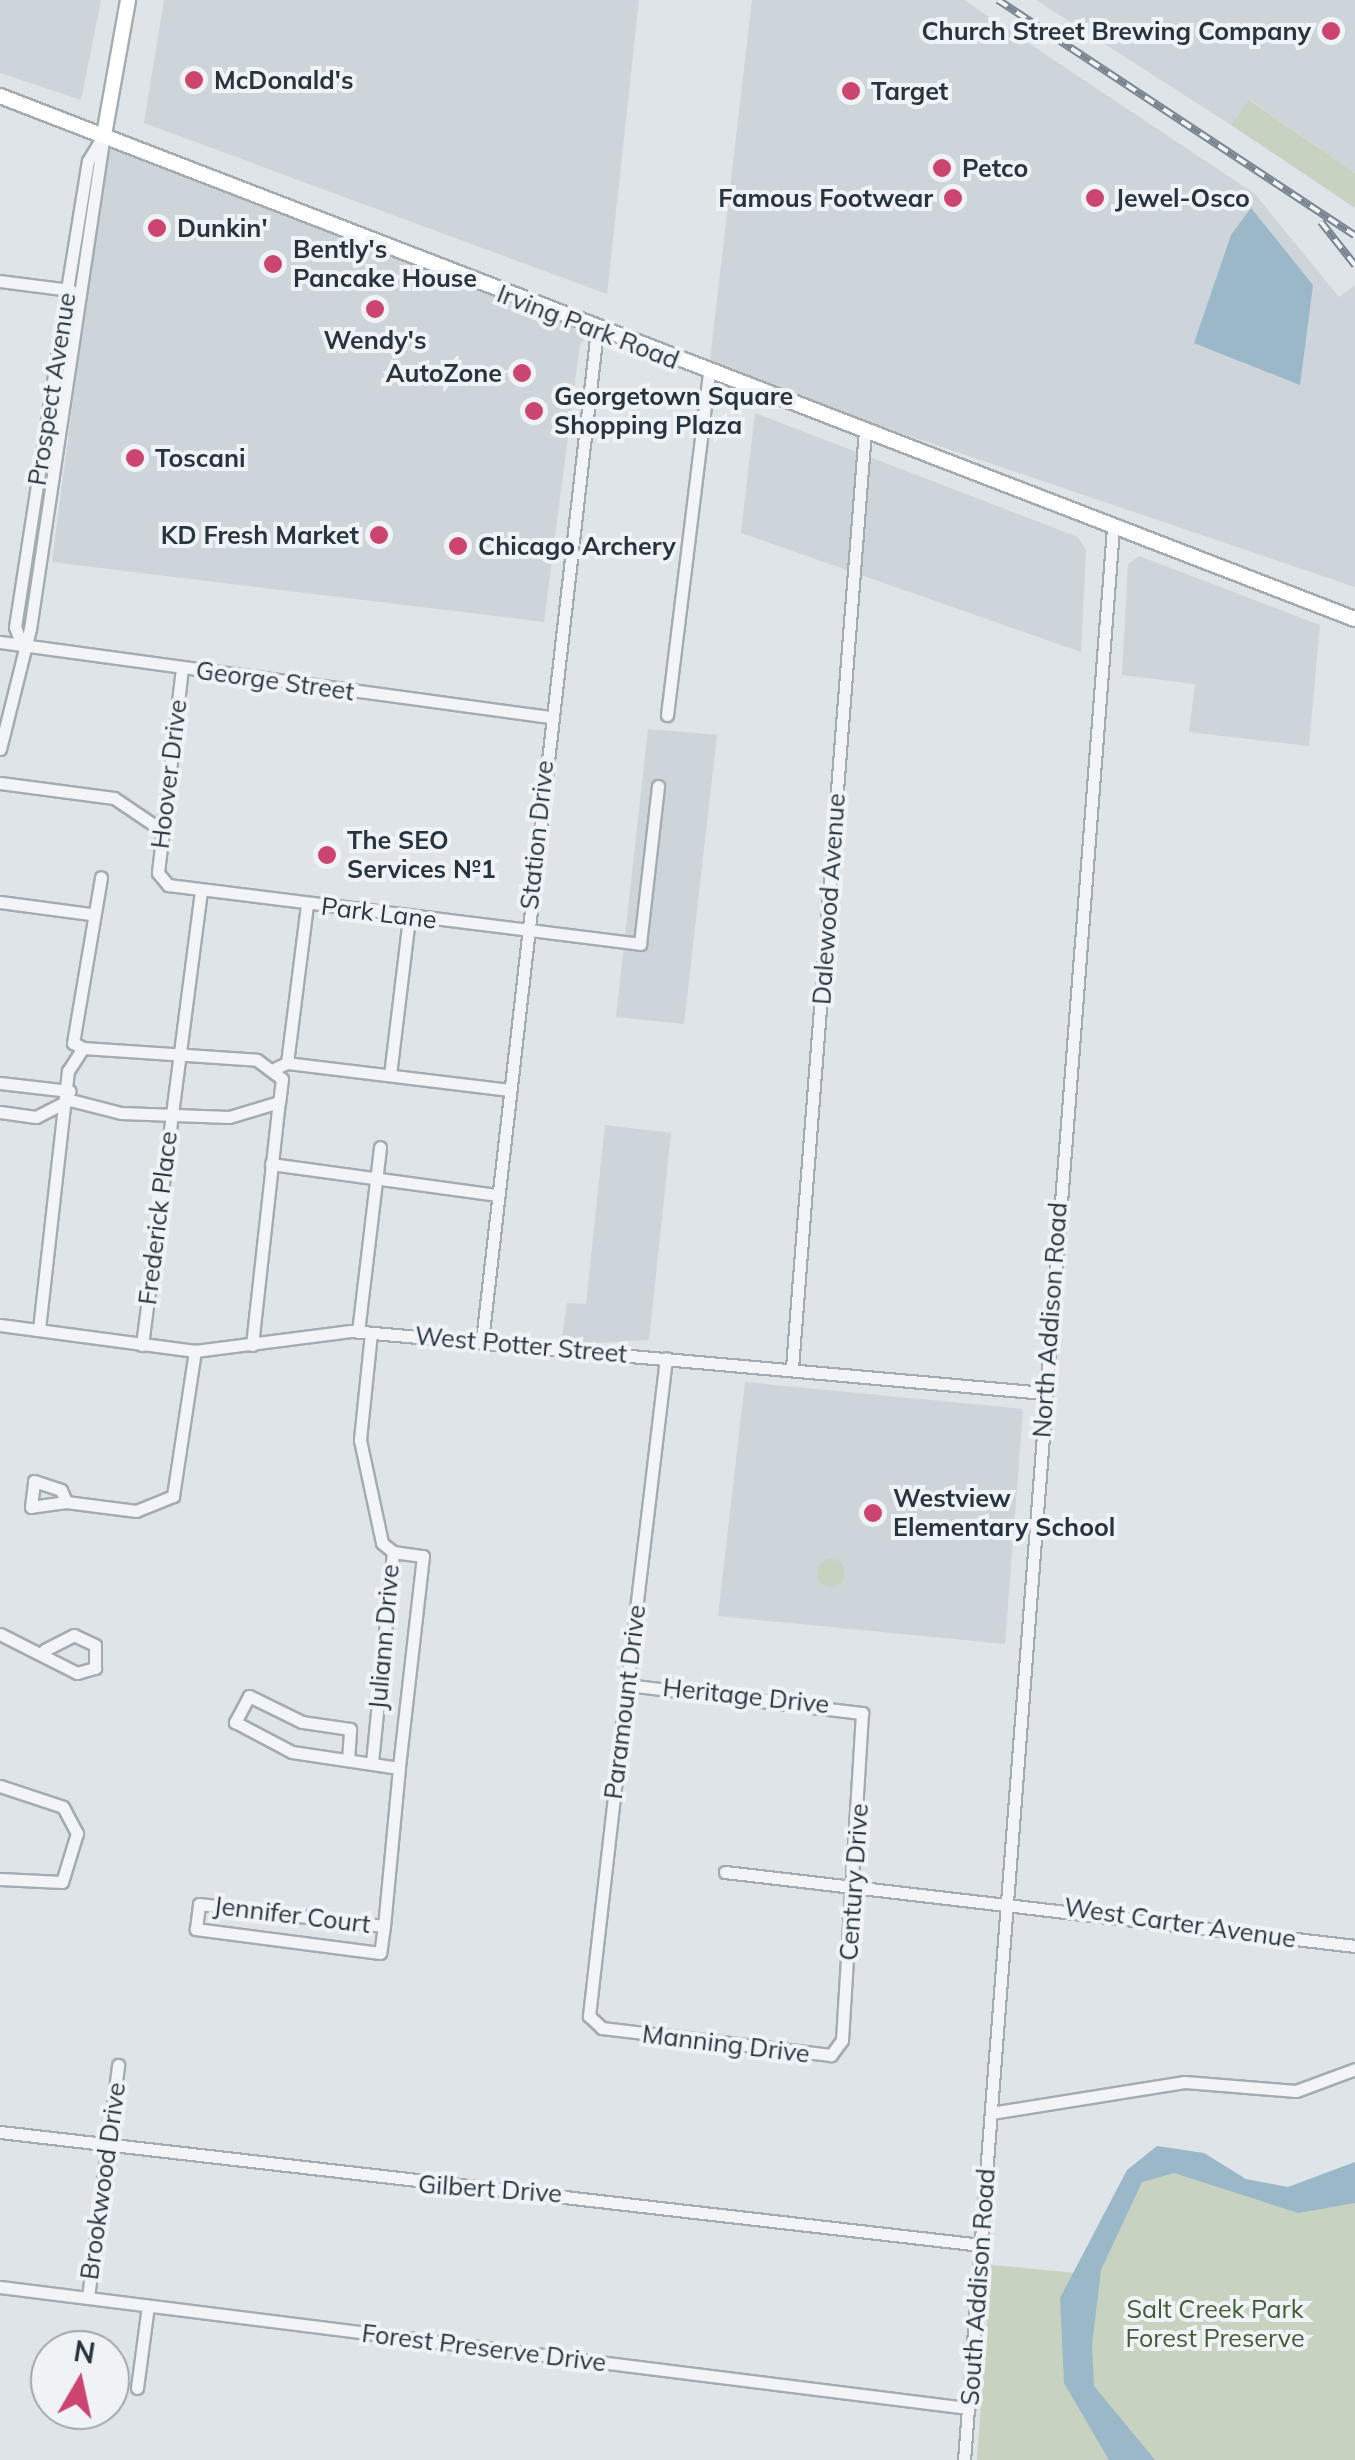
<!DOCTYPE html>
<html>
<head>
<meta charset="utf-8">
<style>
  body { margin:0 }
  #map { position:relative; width:1355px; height:2460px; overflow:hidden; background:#dfe4e8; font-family:Mulish,sans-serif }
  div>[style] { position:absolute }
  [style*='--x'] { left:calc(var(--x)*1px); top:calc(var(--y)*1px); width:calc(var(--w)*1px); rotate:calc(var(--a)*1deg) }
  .built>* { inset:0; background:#cdd4da }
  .green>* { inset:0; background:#c8d2c0 }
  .round { border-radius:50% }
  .water>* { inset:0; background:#9ab8c8 }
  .roads { filter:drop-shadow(2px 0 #a4acb2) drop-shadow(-2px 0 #a4acb2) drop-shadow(0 2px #a4acb2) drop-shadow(0 -2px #a4acb2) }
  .minor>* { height:11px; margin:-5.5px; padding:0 5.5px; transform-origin:5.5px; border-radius:5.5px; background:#f2f4f7 }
  .major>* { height:14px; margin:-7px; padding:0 7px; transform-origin:7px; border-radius:7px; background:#fff }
  .rail>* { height:8px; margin-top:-4px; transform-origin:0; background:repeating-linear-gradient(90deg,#eff3f6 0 11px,#798692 0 22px); box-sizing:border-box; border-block:2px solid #798692 }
  .dots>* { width:28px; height:28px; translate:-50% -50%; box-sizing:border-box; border:5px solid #eff3f6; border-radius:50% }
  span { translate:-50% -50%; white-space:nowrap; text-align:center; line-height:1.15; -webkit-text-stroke:8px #eff3f6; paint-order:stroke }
  .poi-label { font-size:25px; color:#28343f; font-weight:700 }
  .right { translate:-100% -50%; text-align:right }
  .left { translate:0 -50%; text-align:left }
  .street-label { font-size:25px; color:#28343f }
  .park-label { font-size:25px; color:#435b36 }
  .north { position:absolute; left:30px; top:2330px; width:100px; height:100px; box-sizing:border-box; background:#eff3f6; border:2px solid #9fa7ad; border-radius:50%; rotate:9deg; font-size:28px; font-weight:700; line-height:40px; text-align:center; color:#28343f }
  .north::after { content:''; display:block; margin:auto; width:35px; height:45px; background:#cc4570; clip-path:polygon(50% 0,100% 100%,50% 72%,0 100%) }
</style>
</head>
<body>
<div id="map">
  <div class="built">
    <i style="clip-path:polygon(0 0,101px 0,81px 100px,0 73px)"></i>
    <i style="clip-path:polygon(164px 0,639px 0,607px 294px,144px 123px)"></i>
    <i style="clip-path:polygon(752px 0,964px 0,1255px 194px,1339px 297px,1355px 285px,1355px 587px,709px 368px)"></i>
    <i style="clip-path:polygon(1036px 0,1355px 0,1355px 173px,1250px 100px,1231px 125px)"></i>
    <i style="clip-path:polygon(107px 140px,593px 332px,580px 344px,544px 622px,52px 562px)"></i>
    <i style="clip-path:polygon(755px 413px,1078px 537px,1086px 550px,1081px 652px,741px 533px)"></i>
    <i style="clip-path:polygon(1139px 556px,1320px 625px,1309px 746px,1189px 732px,1195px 684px,1122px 675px,1128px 564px)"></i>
    <i style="clip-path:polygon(648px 729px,717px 735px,684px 1024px,616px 1017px)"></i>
    <i style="clip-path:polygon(605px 1125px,671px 1133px,649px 1340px,561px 1345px,567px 1303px,586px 1304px)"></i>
    <i style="clip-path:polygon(745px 1382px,1023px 1409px,1005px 1644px,718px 1616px)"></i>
  </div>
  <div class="green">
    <i style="clip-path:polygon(1249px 100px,1355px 173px,1355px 208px,1231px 125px)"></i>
    <i class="round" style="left:817px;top:1559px;width:28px;height:28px"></i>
    <i style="clip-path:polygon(1172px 2162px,1249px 2192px,1355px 2178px,1355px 2460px,977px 2460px,991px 2265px,1086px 2274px,1129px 2180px)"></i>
  </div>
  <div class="water">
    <i style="clip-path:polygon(1251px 208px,1313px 285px,1300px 385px,1194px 343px,1231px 235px)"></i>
    <i style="clip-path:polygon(1157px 2146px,1204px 2153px,1246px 2179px,1288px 2187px,1355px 2162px,1355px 2203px,1298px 2213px,1174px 2173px,1142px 2182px,1101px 2270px,1092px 2345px,1094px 2386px,1155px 2460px,1109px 2460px,1064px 2383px,1060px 2298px,1127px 2170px)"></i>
  </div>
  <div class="roads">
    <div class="minor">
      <i style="--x:0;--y:281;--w:71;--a:7.3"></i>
      <i style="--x:0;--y:642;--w:555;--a:7.77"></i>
      <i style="--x:22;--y:646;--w:20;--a:-110"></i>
      <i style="--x:15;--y:627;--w:341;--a:-81.2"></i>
      <i style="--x:67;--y:290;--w:131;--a:-80.8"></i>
      <i style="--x:88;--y:161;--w:29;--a:-59"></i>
      <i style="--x:182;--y:668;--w:206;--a:96.7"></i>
      <i style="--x:158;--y:873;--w:16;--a:50"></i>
      <i style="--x:168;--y:885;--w:476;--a:7.1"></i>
      <i style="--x:640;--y:944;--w:159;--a:-83.5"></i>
      <i style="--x:667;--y:715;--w:344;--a:-83"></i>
      <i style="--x:0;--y:749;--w:124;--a:-76"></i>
      <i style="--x:30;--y:629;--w:500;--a:-81.5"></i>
      <i style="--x:0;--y:783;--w:115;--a:7.5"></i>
      <i style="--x:114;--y:798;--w:59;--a:34"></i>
      <i style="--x:0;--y:902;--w:91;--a:7.6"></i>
      <i style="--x:83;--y:1048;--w:11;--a:-153"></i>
      <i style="--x:73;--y:1043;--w:168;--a:-80.4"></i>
      <i style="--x:287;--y:1063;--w:160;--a:-82.8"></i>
      <i style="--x:274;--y:1069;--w:14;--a:-25"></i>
      <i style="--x:287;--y:1063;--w:225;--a:6.9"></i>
      <i style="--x:390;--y:1075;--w:159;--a:-83.1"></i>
      <i style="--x:0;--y:1083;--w:70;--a:6.5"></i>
      <i style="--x:0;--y:1112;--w:36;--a:8"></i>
      <i style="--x:36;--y:1117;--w:38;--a:-27"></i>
      <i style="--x:271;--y:1164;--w:229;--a:7.8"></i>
      <i style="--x:0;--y:1325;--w:197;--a:7.6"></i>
      <i style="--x:195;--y:1351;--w:157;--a:-7.3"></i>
      <i style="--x:351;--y:1331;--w:696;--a:5.11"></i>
      <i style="--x:39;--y:1329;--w:260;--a:-83.6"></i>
      <i style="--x:68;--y:1071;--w:27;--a:-57"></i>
      <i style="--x:83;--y:1048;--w:174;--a:3.9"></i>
      <i style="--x:257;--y:1060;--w:31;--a:37"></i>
      <i style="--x:282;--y:1079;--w:23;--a:97"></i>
      <i style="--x:279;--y:1102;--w:52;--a:163.3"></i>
      <i style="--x:229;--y:1117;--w:108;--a:-177.9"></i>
      <i style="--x:121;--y:1113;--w:53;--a:-165.7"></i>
      <i style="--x:358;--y:1332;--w:186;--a:-83.2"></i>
      <i style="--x:371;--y:1333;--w:108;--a:95.9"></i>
      <i style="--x:360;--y:1440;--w:105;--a:77.9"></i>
      <i style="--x:382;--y:1543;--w:14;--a:39"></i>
      <i style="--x:393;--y:1552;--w:212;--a:95.7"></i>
      <i style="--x:482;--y:1341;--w:1018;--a:-83.51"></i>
      <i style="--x:142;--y:1345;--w:459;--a:-82.6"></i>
      <i style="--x:252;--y:1345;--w:244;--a:-83.7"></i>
      <i style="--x:792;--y:1368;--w:941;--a:-85.55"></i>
      <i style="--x:66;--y:1502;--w:35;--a:172"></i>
      <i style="--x:31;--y:1507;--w:26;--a:-83"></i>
      <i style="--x:34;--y:1481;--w:28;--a:18"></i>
      <i style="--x:61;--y:1490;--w:13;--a:67"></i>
      <i style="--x:66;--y:1502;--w:71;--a:7.3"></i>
      <i style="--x:136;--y:1511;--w:40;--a:-22"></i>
      <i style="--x:173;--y:1496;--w:147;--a:-81.4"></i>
      <i style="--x:393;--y:1552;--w:30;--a:8"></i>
      <i style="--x:423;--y:1556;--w:213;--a:96.5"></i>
      <i style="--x:0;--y:1634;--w:86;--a:26.9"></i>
      <i style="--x:77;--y:1673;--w:19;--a:-16"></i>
      <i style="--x:95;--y:1668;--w:23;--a:-90"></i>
      <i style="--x:95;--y:1645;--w:23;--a:-155"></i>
      <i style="--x:74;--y:1635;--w:33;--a:153"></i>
      <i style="--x:627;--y:1685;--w:237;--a:6.8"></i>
      <i style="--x:862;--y:1713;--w:328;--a:93.5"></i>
      <i style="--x:842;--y:2040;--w:19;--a:126"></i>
      <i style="--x:831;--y:2055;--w:231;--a:-173.3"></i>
      <i style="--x:602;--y:2028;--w:18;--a:-137"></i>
      <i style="--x:589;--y:2016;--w:333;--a:-83.5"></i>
      <i style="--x:627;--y:1685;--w:329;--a:-83.2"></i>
      <i style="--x:348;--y:1760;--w:31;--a:-86"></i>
      <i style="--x:350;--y:1729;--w:49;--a:-171.7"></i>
      <i style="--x:302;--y:1722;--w:59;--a:-153.9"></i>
      <i style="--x:249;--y:1696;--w:30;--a:118"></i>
      <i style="--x:235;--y:1722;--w:64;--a:27.8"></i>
      <i style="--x:292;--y:1752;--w:108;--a:8.5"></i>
      <i style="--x:399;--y:1768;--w:159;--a:95.4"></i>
      <i style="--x:384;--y:1926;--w:27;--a:98"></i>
      <i style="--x:380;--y:1953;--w:186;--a:-172.6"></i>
      <i style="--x:196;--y:1929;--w:25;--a:-83"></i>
      <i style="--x:199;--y:1904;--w:186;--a:6.8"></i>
      <i style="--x:0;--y:1786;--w:66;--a:18.4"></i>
      <i style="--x:63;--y:1807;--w:30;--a:62"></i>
      <i style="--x:77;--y:1833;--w:51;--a:107"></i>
      <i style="--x:62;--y:1882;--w:62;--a:-177.2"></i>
      <i style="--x:725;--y:1872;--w:634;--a:6.7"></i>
      <i style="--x:991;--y:2113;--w:196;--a:-9.1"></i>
      <i style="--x:1185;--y:2082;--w:111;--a:4.6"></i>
      <i style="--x:1296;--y:2091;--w:63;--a:-20.4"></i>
      <i style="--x:0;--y:2132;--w:987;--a:6.57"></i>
      <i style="--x:0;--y:2287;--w:976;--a:7.13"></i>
      <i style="--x:88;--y:2297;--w:234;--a:-82.6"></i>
      <i style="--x:137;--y:2388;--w:83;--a:-82.4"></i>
      <i style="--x:964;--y:2460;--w:1940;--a:-85.59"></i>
    </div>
    <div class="major">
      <i style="--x:0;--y:96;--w:1452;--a:21.11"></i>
      <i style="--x:104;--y:135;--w:137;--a:-79.9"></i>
    </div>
  </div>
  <div class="rail">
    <i style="--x:998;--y:0;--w:427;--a:33.4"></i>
    <i style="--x:1321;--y:222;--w:55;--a:51.7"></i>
  </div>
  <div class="dots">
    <i style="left:1331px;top:31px;background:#cc4570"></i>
    <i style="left:194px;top:80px;background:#cc4570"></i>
    <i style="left:851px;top:91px;background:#cc4570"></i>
    <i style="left:942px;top:168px;background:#cc4570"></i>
    <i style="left:953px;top:198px;background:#cc4570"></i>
    <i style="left:1095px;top:198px;background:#cc4570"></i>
    <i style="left:157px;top:228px;background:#cc4570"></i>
    <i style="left:273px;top:264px;background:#cc4570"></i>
    <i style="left:375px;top:309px;background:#cc4570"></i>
    <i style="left:522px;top:373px;background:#cc4570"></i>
    <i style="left:534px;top:411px;background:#cc4570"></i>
    <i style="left:135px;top:458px;background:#cc4570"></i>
    <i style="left:379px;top:535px;background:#cc4570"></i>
    <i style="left:458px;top:546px;background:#cc4570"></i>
    <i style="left:327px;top:855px;background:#cc4570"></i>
    <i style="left:873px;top:1513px;background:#cc4570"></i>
  </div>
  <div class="poi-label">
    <span class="right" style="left:1311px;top:31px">Church Street Brewing Company</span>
    <span class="left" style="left:214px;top:80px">McDonald's</span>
    <span class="left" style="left:871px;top:91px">Target</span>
    <span class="left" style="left:962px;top:168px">Petco</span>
    <span class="right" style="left:933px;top:198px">Famous Footwear</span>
    <span class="left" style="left:1115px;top:198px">Jewel-Osco</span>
    <span class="left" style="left:177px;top:228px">Dunkin'</span>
    <span class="left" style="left:293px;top:264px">Bently's<br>Pancake House</span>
    <span style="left:375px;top:340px">Wendy's</span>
    <span class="right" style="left:502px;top:373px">AutoZone</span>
    <span class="left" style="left:554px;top:411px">Georgetown Square<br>Shopping Plaza</span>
    <span class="left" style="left:155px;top:458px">Toscani</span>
    <span class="right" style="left:359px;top:535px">KD Fresh Market</span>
    <span class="left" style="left:478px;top:546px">Chicago Archery</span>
    <span class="left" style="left:347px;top:855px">The SEO<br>Services №1</span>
    <span class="left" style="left:893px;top:1513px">Westview<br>Elementary School</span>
  </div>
  <div class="street-label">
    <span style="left:588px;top:327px;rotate:21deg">Irving Park Road</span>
    <span style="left:52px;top:389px;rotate:-81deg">Prospect Avenue</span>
    <span style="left:275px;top:681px;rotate:8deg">George Street</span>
    <span style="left:169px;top:774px;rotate:-83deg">Hoover Drive</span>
    <span style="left:537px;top:835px;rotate:-84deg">Station Drive</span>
    <span style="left:829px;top:899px;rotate:-86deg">Dalewood Avenue</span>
    <span style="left:379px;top:913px;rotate:7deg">Park Lane</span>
    <span style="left:158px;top:1218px;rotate:-83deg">Frederick Place</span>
    <span style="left:1050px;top:1320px;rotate:-86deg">North Addison Road</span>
    <span style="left:521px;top:1345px;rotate:5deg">West Potter Street</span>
    <span style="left:384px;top:1637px;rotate:-85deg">Juliann Drive</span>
    <span style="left:746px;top:1696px;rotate:6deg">Heritage Drive</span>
    <span style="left:625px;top:1702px;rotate:-83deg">Paramount Drive</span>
    <span style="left:854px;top:1882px;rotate:-86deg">Century Drive</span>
    <span style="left:292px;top:1915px;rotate:7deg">Jennifer Court</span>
    <span style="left:1180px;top:1923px;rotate:8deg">West Carter Avenue</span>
    <span style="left:726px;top:2044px;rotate:7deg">Manning Drive</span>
    <span style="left:103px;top:2181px;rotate:-82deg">Brookwood Drive</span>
    <span style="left:490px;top:2189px;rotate:4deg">Gilbert Drive</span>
    <span style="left:978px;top:2287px;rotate:-86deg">South Addison Road</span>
    <span style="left:484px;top:2348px;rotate:7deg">Forest Preserve Drive</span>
  </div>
  <div class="park-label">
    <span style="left:1215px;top:2324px">Salt Creek Park<br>Forest Preserve</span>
  </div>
  <div class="north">N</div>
</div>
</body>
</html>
